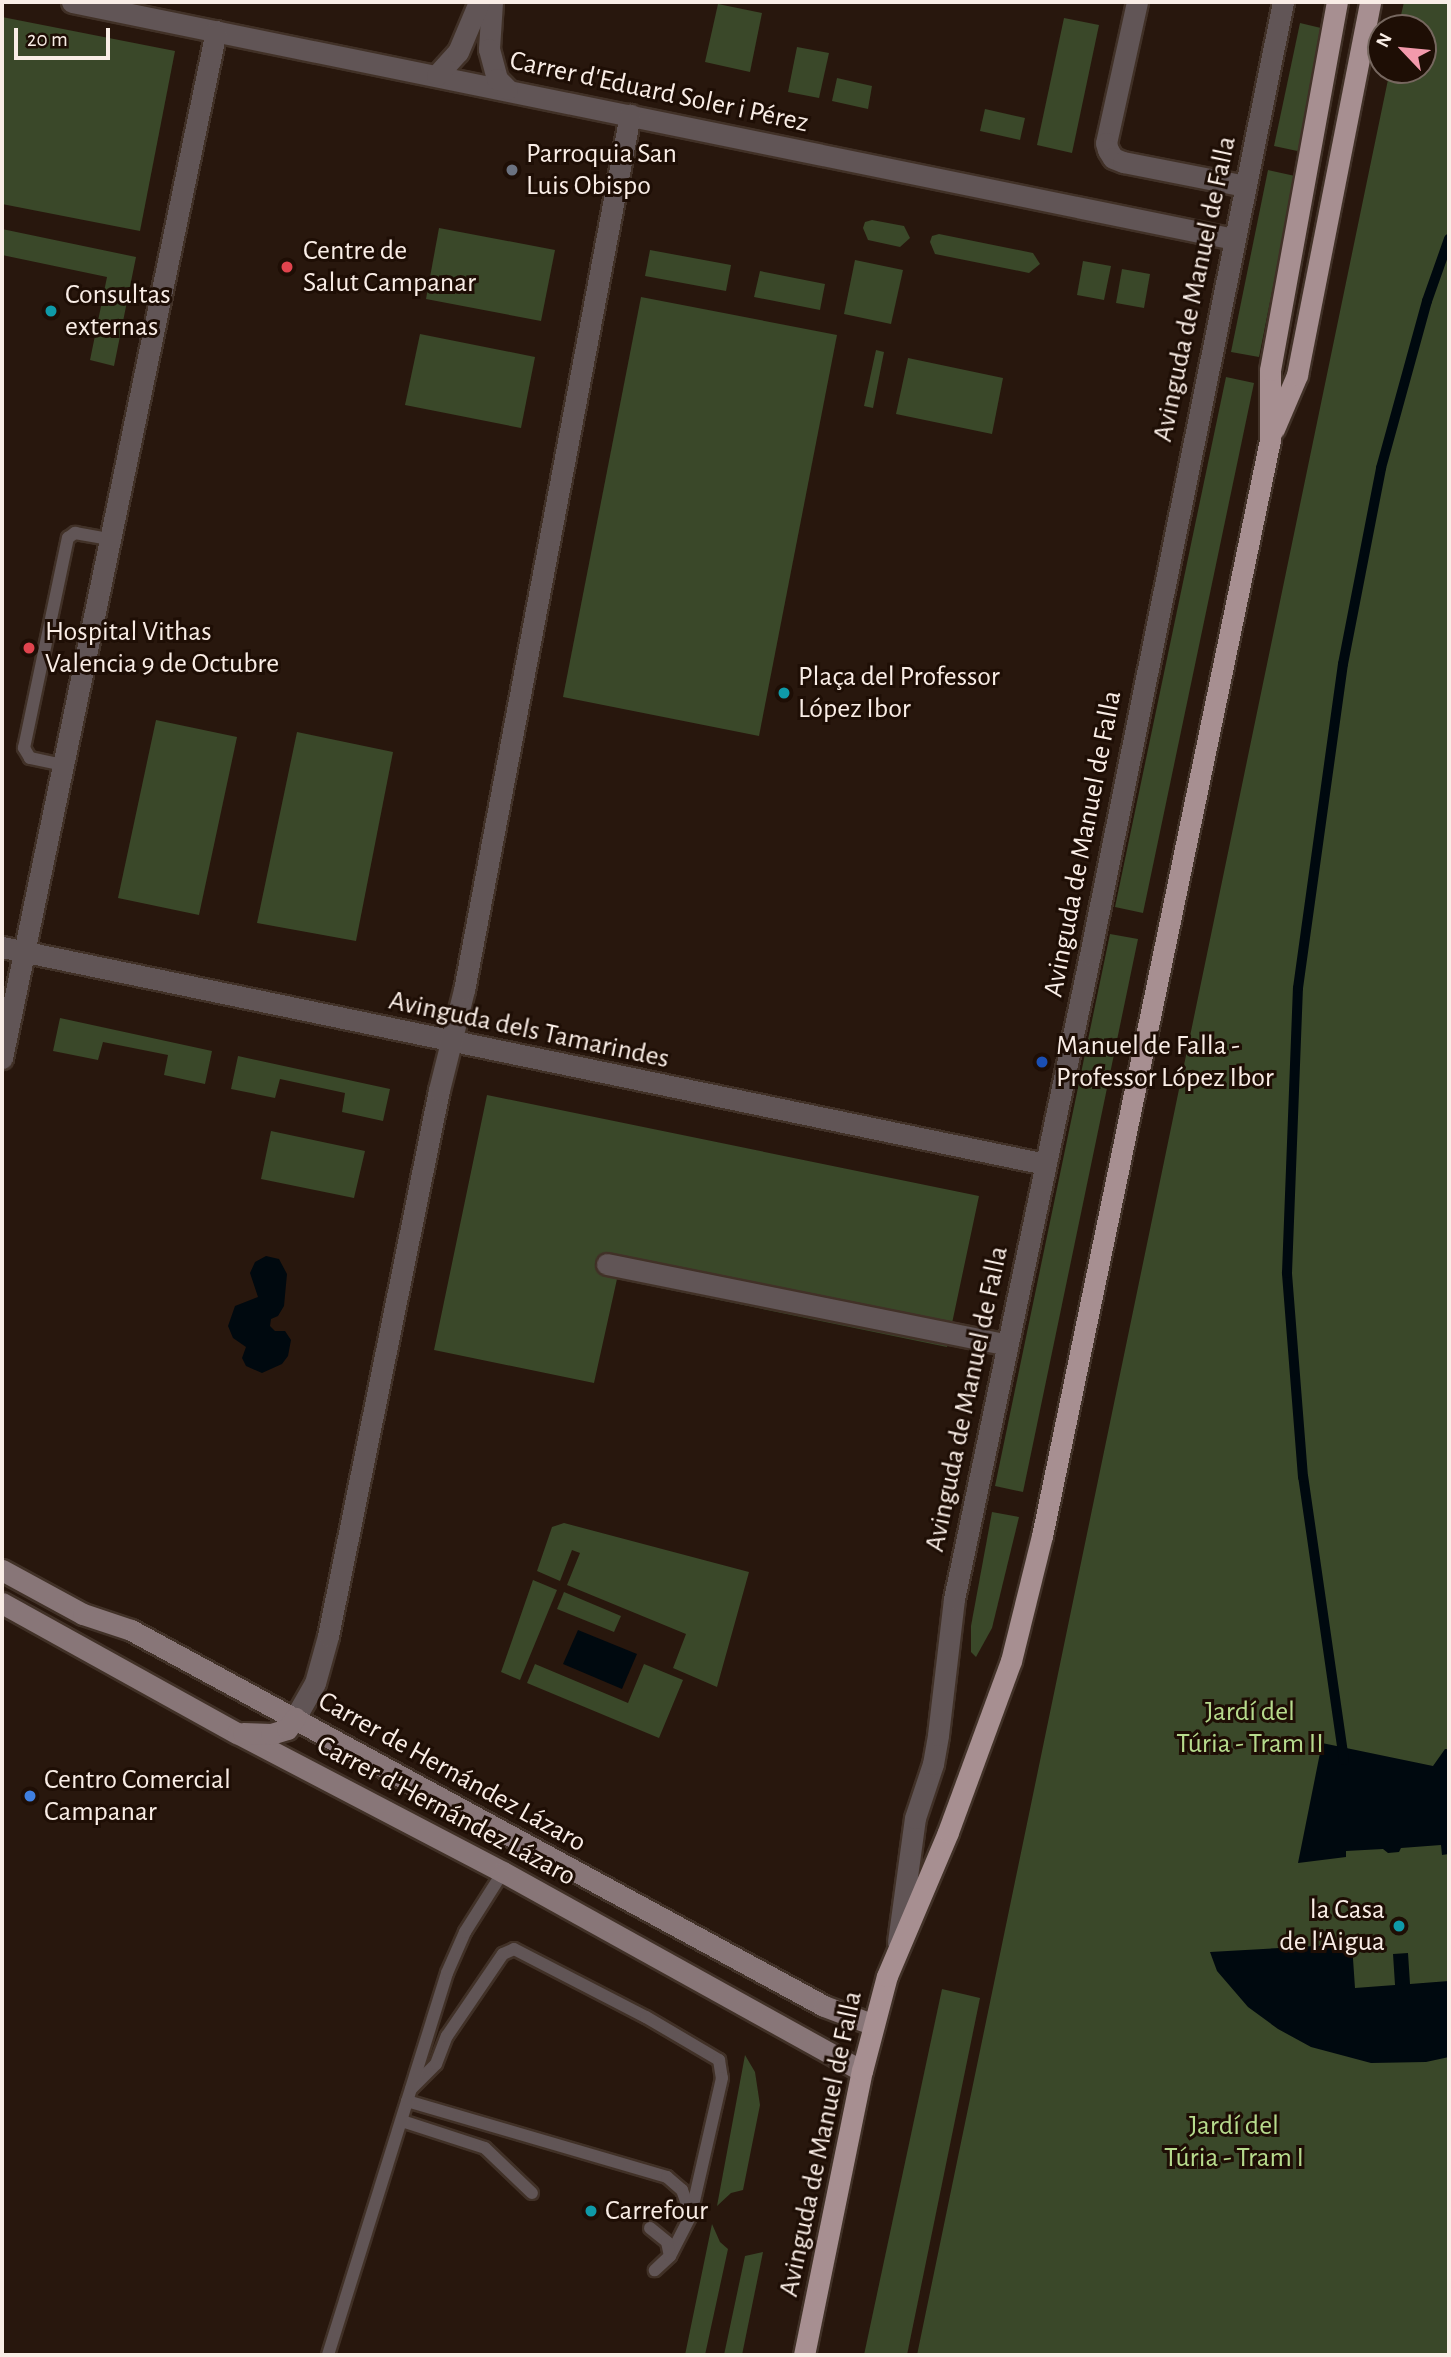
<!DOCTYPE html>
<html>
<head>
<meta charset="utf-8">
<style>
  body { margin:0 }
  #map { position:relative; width:1451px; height:2357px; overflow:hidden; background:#28170d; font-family:"Alegreya Sans",sans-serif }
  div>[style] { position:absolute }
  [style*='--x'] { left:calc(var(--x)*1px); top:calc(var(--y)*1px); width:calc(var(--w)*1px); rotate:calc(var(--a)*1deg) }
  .green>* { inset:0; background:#3a4829 }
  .water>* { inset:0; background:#00090f }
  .stream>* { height:10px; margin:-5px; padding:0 5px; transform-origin:5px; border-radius:5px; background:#00090f }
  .roads { filter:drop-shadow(2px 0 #413127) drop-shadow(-2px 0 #413127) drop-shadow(0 2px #413127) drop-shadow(0 -2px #413127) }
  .lane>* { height:12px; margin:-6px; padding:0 6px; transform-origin:6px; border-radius:6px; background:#615556 }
  .street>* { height:21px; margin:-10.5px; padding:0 10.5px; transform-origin:10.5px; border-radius:10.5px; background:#615556 }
  .secondary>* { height:21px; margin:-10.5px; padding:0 10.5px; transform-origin:10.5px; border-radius:10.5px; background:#887678 }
  .primary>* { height:21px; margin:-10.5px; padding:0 10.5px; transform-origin:10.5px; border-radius:10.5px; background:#a78f91 }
  .dots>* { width:19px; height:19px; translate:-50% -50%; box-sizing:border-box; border:4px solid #1e0e05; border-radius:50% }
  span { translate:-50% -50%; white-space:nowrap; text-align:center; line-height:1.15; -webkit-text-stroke:6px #1e0e05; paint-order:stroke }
  .street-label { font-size:28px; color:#f9ede6 }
  .poi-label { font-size:28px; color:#f9ede6 }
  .left { translate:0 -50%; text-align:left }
  .right { translate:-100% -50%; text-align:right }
  .park-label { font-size:28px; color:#b7db8d }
  .frame { position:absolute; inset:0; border:4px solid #f9ede6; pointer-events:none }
  .north { position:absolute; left:1367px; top:14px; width:70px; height:70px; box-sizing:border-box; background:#1e0e05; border:2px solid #76675f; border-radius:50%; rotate:296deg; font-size:19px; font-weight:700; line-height:28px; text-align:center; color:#f9ede6 }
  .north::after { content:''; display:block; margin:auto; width:24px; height:32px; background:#f29aac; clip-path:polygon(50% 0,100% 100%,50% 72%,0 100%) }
  .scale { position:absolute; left:14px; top:28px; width:96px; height:32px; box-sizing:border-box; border:4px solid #f9ede6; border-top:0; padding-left:9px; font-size:21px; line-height:24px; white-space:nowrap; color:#f9ede6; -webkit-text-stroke:5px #1e0e05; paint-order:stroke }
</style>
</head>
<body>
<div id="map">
  <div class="green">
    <i style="clip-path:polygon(1404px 2px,1449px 2px,1449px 2355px,917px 2355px,1390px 70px,1423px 70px,1423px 28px,1398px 28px)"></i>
    <i style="clip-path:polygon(718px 4px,762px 13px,750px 72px,705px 62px)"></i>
    <i style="clip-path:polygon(2px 17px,175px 51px,140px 231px,2px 204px)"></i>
    <i style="clip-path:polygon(1064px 18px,1099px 25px,1072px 153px,1037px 145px)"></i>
    <i style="clip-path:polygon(1300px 23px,1321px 28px,1302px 152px,1274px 146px)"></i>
    <i style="clip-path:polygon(797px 47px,829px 53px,819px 98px,788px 92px)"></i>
    <i style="clip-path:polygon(837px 78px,872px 86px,868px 109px,832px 101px)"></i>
    <i style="clip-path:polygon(985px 109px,1025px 118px,1020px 140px,980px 131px)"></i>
    <i style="clip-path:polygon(1268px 170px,1295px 176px,1259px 357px,1231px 352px)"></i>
    <i style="clip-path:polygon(872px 220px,904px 226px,910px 238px,900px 247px,868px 240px,863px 228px,865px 222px)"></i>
    <i style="clip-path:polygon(439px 228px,555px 250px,541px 321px,426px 299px)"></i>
    <i style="clip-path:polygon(2px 229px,136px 257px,114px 366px,90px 360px,107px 277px,2px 255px)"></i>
    <i style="clip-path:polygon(939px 234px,1033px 253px,1040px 264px,1029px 273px,935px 254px,930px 242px,932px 236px)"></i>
    <i style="clip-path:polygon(650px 250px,731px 265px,726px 291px,645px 276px)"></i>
    <i style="clip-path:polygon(855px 260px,903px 270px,891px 324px,844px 314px)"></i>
    <i style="clip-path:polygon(1083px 261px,1111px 266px,1104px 300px,1077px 295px)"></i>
    <i style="clip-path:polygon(1122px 269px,1150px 274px,1144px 308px,1116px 303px)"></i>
    <i style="clip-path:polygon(760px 271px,825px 284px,820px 310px,754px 297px)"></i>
    <i style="clip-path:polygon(641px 297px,837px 335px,759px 736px,563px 697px)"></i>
    <i style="clip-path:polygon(420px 334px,535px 357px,521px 428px,405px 405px)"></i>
    <i style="clip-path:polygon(876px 350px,884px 352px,873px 408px,864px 406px)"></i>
    <i style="clip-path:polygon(908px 358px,1003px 378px,992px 434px,896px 414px)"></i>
    <i style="clip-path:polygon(1226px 377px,1254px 383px,1143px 913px,1115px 907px)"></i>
    <i style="clip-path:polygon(156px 720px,237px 737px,199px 915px,118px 898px)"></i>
    <i style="clip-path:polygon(297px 732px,393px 752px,356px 941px,257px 923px)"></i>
    <i style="clip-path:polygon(1110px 934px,1138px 939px,1023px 1492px,995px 1486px)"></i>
    <i style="clip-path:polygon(60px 1018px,212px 1051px,205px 1084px,164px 1075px,168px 1055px,103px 1042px,98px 1060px,53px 1051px)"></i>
    <i style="clip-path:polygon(238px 1056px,390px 1089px,383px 1121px,342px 1112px,345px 1093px,280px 1079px,275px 1098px,231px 1089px)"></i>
    <i style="clip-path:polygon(487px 1095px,979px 1196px,947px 1347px,617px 1279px,594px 1383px,434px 1350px)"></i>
    <i style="clip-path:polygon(271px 1131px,365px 1151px,354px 1198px,261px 1179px)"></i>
    <i style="clip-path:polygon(992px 1512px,1019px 1517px,992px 1628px,976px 1657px,971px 1652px,971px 1626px)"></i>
    <i style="clip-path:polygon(564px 1523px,749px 1572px,717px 1687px,673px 1668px,686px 1634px,567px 1585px,580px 1553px,572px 1550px,560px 1581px,537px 1571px,552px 1527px)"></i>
    <i style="clip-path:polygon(533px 1580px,557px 1590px,520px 1680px,501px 1672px)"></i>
    <i style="clip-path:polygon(564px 1592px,621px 1616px,614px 1632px,557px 1609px)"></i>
    <i style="clip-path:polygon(535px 1664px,628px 1703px,644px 1664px,683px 1680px,659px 1738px,527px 1683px)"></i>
    <i style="clip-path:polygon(942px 1989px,980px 1998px,907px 2355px,864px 2355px)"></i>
    <i style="clip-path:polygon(745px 2055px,755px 2072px,760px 2105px,743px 2190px,731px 2193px,717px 2206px)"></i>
    <i style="clip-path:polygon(712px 2224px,720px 2242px,728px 2249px,705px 2355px,685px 2355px)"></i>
    <i style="clip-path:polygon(763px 2252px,742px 2355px,724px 2355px,745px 2256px)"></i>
  </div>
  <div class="water">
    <i style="clip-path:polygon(266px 1256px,279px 1259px,287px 1274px,284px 1306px,278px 1316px,271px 1319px,270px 1326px,275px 1331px,285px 1331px,291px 1340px,288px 1356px,282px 1364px,262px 1373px,246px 1366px,242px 1358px,246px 1347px,233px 1338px,228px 1326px,235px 1306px,258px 1297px,250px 1273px,255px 1262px)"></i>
    <i style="clip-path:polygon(578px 1630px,637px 1654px,622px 1689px,563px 1664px)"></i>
    <i style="clip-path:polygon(1322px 1743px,1433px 1766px,1445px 1749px,1449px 1749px,1449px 1854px,1442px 1855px,1441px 1845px,1401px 1848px,1399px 1852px,1388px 1853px,1383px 1849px,1346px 1851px,1346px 1857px,1298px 1863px)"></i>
    <i style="clip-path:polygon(1352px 1944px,1355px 1988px,1395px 1985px,1393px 1954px,1408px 1953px,1410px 1984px,1449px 1981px,1449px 2057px,1426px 2062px,1371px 2063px,1311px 2047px,1278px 2029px,1248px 2007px,1217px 1971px,1210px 1952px)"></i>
  </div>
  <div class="stream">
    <i style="--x:1344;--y:1760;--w:286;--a:-98.2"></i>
    <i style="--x:1303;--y:1477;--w:205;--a:-94.5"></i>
    <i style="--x:1287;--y:1273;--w:285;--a:-87.8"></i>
    <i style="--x:1298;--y:988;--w:327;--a:-82.1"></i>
    <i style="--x:1343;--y:664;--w:200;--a:-79"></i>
    <i style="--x:1381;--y:468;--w:173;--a:-74.6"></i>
    <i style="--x:1427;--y:301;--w:66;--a:-70.5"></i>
  </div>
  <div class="roads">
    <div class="lane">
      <i style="--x:63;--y:765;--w:34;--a:-168"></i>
      <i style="--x:30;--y:758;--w:12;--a:-121"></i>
      <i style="--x:24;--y:748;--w:215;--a:-78.2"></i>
      <i style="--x:68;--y:538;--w:9;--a:-36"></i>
      <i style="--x:75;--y:533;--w:35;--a:10"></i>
      <i style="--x:411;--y:2089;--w:35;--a:-45"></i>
      <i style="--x:436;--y:2064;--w:30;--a:-69"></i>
      <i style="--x:447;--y:2036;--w:99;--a:-55.7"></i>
      <i style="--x:503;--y:1954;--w:12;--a:-24"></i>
      <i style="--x:514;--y:1949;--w:148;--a:27.3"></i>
      <i style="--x:646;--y:2017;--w:85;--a:30.5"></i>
      <i style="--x:719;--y:2060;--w:18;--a:81"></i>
      <i style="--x:722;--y:2078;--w:140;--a:102.8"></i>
      <i style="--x:407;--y:2101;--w:271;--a:16.3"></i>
      <i style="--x:667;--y:2177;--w:20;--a:41"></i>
      <i style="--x:682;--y:2190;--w:27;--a:70"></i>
      <i style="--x:691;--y:2215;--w:46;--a:117.1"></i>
      <i style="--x:670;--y:2256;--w:21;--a:137"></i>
      <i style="--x:402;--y:2121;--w:87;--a:18"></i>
      <i style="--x:485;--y:2148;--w:65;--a:43.8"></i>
      <i style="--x:650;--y:2228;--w:22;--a:39"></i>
      <i style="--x:667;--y:2242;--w:14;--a:78"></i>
      <i style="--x:328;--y:2355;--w:400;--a:-72.7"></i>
      <i style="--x:447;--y:1973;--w:45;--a:-66.3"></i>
      <i style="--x:465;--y:1932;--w:71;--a:-57.7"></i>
    </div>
    <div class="street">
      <i style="--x:72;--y:2;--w:1186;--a:11.53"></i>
      <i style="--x:492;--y:2;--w:47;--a:93.7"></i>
      <i style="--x:489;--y:49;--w:31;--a:75"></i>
      <i style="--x:497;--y:79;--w:14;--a:45"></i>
      <i style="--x:1137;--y:2;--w:144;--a:102.4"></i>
      <i style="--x:1106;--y:143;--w:7;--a:74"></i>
      <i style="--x:1108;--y:150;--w:9;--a:58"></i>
      <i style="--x:1113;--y:158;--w:11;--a:22"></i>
      <i style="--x:1123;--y:162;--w:124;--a:11.1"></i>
      <i style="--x:437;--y:75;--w:31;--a:-48"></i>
      <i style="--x:458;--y:52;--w:54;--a:-67.2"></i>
      <i style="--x:2;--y:947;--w:1065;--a:11.75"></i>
      <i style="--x:2;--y:1058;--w:1049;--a:-78.23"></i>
      <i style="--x:607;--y:1264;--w:408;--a:11.4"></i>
      <i style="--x:295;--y:1718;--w:40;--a:-60.3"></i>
      <i style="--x:315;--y:1683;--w:49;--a:-74.5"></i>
      <i style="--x:328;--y:1636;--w:557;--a:-78.51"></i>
      <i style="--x:439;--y:1090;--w:103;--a:-76"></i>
      <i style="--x:464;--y:990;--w:891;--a:-79.26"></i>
      <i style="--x:898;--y:1942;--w:125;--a:-82.2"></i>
      <i style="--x:915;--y:1818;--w:57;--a:-71.6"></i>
      <i style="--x:933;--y:1764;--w:29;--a:-80"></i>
      <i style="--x:938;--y:1735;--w:137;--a:-83.3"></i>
      <i style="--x:954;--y:1599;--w:658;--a:-78.08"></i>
      <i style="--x:1090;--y:955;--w:972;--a:-78.55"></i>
    </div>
    <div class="secondary">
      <i style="--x:2;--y:1570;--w:92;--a:28.5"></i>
      <i style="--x:83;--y:1614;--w:51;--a:18.4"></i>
      <i style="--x:131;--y:1630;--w:788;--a:28.48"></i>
      <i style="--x:824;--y:2006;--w:53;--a:20.8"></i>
      <i style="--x:2;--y:1603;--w:269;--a:29"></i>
      <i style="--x:237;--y:1733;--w:300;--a:27.6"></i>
      <i style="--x:503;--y:1872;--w:410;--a:29"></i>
      <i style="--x:243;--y:1733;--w:28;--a:2"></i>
      <i style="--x:271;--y:1734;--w:17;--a:-17"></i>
      <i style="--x:287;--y:1729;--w:14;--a:-54"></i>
    </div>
    <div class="primary">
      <i style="--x:1274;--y:429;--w:59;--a:-66.9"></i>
      <i style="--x:1297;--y:375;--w:380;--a:-78.9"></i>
      <i style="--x:804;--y:2355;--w:290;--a:-78.5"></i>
      <i style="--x:862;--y:2071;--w:98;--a:-75.3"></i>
      <i style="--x:887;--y:1976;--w:156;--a:-67"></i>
      <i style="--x:948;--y:1832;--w:182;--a:-69.8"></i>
      <i style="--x:1011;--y:1661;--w:129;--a:-76.1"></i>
      <i style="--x:1042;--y:1536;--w:1119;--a:-78.25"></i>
      <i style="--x:1270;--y:440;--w:70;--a:-90"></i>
      <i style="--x:1270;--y:370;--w:374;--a:-79.7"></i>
    </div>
  </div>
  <div class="dots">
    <i style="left:512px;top:170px;background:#6b7280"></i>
    <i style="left:287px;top:267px;background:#e0444e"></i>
    <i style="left:51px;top:311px;background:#0f9aa8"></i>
    <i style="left:29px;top:648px;background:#e0444e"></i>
    <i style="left:784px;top:693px;background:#0f9aa8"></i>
    <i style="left:1042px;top:1062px;background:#1a4fb4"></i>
    <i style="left:30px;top:1796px;background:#3f7fe0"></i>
    <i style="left:1399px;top:1926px;background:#0f9aa8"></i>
    <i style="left:591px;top:2211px;background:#0f9aa8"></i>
  </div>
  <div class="street-label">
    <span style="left:659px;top:92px;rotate:12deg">Carrer d'Eduard Soler i Pérez</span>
    <span style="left:1195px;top:289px;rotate:-78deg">Avinguda de Manuel de Falla</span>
    <span style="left:1083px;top:844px;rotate:-79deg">Avinguda de Manuel de Falla</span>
    <span style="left:529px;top:1030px;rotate:12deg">Avinguda dels Tamarindes</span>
    <span style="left:967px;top:1399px;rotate:-78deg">Avinguda de Manuel de Falla</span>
    <span style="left:452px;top:1772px;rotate:29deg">Carrer de Hernández Lázaro</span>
    <span style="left:446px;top:1811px;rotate:28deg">Carrer d'Hernández Lázaro</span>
    <span style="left:821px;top:2144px;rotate:-78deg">Avinguda de Manuel de Falla</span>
  </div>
  <div class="poi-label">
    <span class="left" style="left:526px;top:170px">Parroquia San<br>Luis Obispo</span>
    <span class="left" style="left:303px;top:267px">Centre de<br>Salut Campanar</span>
    <span class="left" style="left:65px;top:311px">Consultas<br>externas</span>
    <span class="left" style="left:45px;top:648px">Hospital Vithas<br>Valencia 9 de Octubre</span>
    <span class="left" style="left:798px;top:693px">Plaça del Professor<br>López Ibor</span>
    <span class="left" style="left:1056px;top:1062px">Manuel de Falla -<br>Professor López Ibor</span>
    <span class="left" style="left:44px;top:1796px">Centro Comercial<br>Campanar</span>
    <span class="right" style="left:1385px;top:1926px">la Casa<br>de l'Aigua</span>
    <span class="left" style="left:605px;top:2211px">Carrefour</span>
  </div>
  <div class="park-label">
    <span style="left:1250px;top:1728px">Jardí del<br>Túria - Tram II</span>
    <span style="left:1234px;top:2142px">Jardí del<br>Túria - Tram I</span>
  </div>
  <div class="frame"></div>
  <div class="north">N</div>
  <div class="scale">20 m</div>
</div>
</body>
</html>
